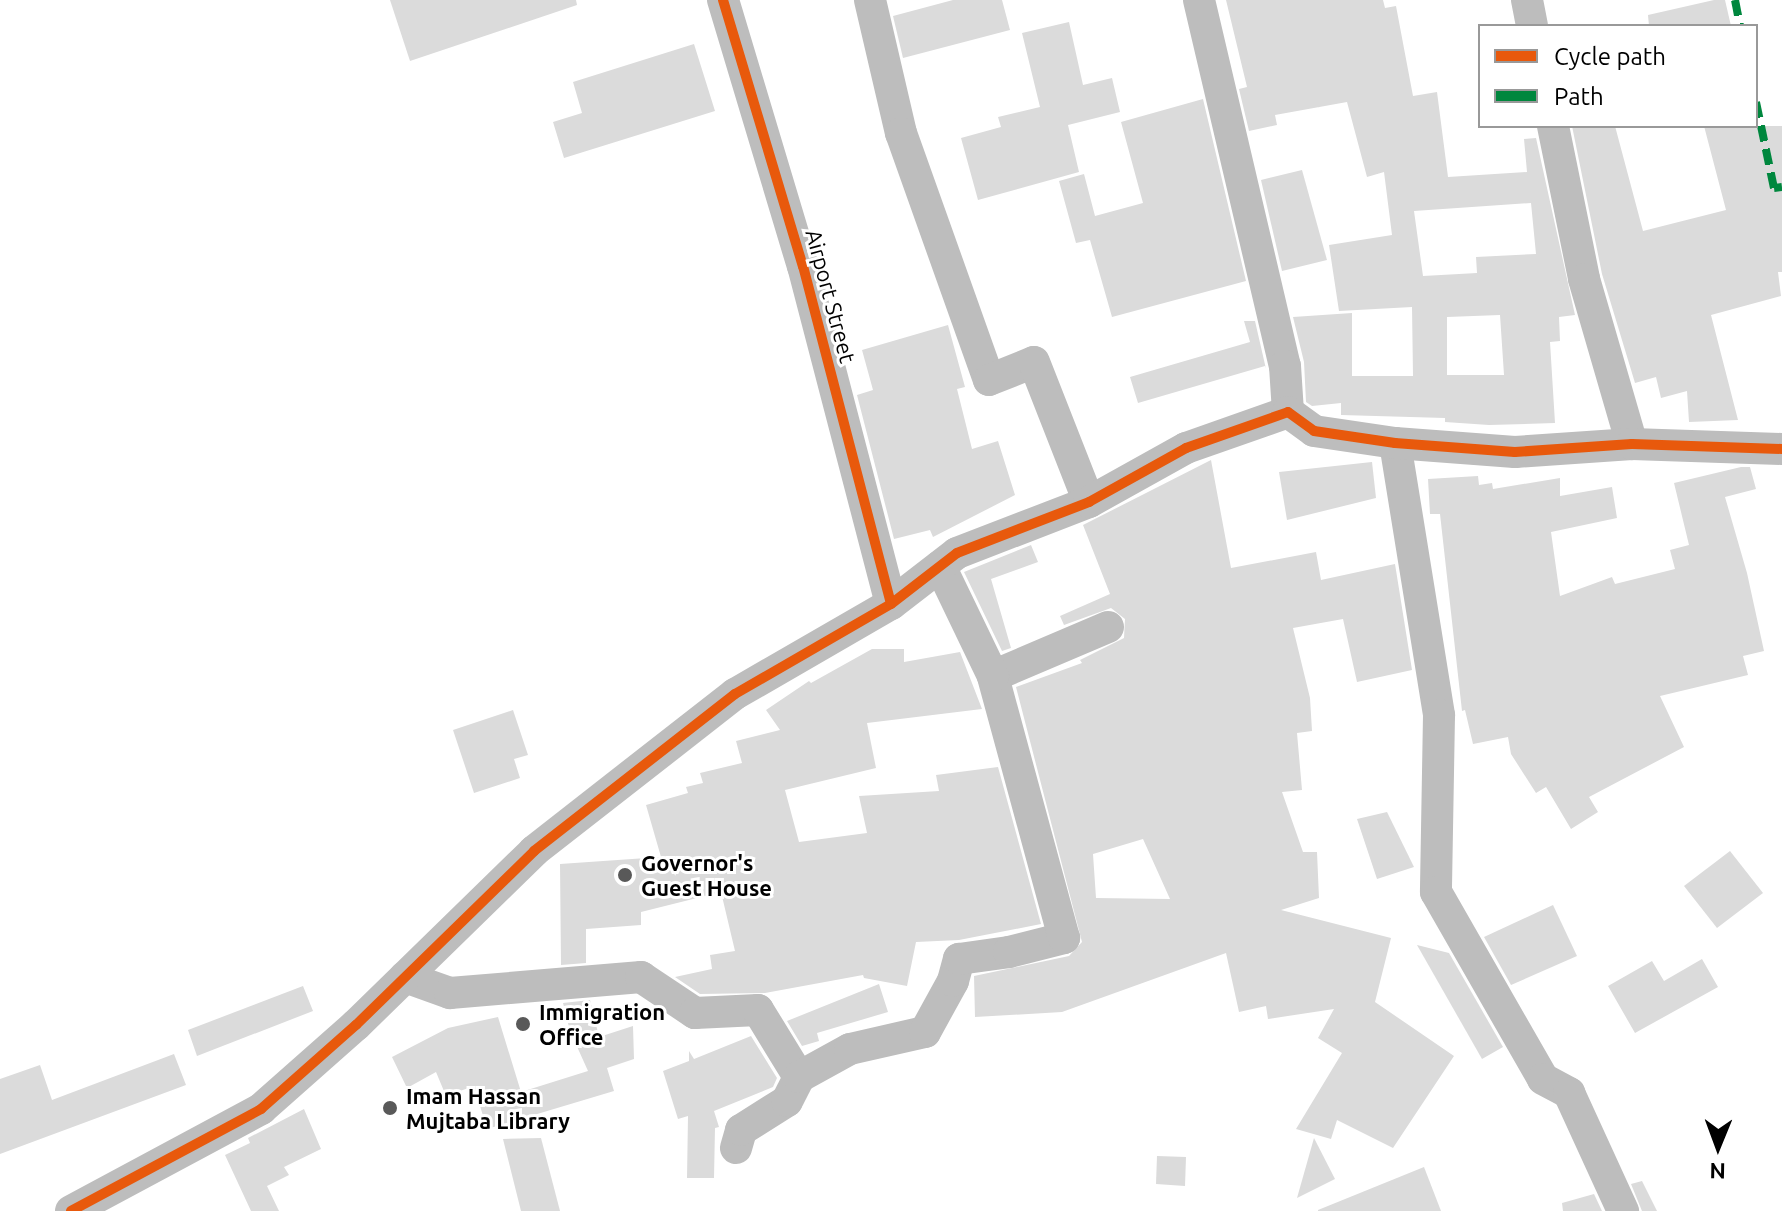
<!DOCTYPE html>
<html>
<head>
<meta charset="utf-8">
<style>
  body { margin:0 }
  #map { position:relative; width:1782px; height:1211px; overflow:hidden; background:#fff; font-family:Ubuntu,sans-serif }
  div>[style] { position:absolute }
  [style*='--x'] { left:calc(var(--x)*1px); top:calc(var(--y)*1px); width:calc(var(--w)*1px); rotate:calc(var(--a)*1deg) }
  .building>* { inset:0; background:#dbdbdb }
  .minor>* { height:32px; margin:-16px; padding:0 16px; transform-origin:16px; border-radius:16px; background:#bdbdbd }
  .quiet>* { height:8px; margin-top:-4px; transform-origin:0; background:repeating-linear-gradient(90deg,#00873e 0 16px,transparent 0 24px) }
  .cycleway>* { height:10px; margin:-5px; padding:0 5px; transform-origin:5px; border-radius:5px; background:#e8590c }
  .dots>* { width:22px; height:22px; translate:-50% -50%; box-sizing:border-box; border:4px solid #fff; border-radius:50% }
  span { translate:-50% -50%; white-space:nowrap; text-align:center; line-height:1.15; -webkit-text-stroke:6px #fff; paint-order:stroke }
  .street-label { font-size:22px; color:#000 }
  .poi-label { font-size:22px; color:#000; font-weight:700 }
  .left { translate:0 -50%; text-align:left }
  .legend { position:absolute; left:1478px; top:24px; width:280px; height:104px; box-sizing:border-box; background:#fff; border:2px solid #999; margin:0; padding:10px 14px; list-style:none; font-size:24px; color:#000 }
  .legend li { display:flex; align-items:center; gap:16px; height:40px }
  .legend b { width:40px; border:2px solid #999 }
  .north { position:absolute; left:1678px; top:1107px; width:80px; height:80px; -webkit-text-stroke:6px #fff; paint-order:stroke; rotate:181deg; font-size:22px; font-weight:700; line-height:32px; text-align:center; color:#000 }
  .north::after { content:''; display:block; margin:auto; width:28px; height:36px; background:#000; clip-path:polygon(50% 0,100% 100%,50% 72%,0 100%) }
</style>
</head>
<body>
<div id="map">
  <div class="building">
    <i style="clip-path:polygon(390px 0,576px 0,577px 5px,410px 61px)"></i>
    <i style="clip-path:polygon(953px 0,1002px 0,1010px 30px,903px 58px,893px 16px)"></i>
    <i style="clip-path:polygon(evenodd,1226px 0,1383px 0,1385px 8px,1396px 6px,1413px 96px,1437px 92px,1448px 177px,1527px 172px,1524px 139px,1536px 138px,1575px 315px,1559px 317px,1560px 341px,1550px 342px,1555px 423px,1489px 425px,1445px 422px,1445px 418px,1341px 415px,1341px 403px,1312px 406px,1306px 402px,1304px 362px,1293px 317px,1352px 313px,1352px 376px,1413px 376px,1412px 307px,1339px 311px,1329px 245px,1392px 235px,1384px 172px,1367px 177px,1347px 102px,1275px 115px,1277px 125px,1249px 131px,1239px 89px,1247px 87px,1226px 0,1531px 203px,1536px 254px,1476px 257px,1477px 273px,1423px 276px,1414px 211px,1531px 203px,1226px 0,1500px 315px,1504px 375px,1447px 375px,1447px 317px,1500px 315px)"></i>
    <i style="clip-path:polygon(1714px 0,1725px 0,1731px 26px,1649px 26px,1648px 15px)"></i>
    <i style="clip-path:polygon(1069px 22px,1083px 85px,1112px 78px,1120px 112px,1068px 125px,1079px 172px,978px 200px,961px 138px,1001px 127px,998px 117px,1040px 107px,1022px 33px)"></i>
    <i style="clip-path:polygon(694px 44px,715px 111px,564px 158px,553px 122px,582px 113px,573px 82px)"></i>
    <i style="clip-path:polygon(1203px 99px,1246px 281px,1112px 317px,1090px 240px,1076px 243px,1059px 181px,1084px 174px,1095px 216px,1143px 203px,1121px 122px)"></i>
    <i style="clip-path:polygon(1572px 126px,1615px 126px,1643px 231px,1726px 210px,1704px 126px,1782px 126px,1782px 272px,1778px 272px,1781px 296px,1711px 315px,1738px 420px,1689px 422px,1687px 391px,1661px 398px,1656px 377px,1635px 383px,1602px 274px)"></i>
    <i style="clip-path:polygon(1302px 170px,1327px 260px,1282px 271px,1261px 180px)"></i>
    <i style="clip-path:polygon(1244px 321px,1255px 321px,1266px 369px,1265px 366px,1138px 403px,1130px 377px,1250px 342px)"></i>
    <i style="clip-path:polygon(948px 325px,965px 387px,957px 389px,972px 449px,998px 441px,1015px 495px,933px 537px,930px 530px,894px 539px,857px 395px,873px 390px,862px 350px)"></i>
    <i style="clip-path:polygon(evenodd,1211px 460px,1231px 568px,1316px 552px,1321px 580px,1395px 564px,1412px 670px,1357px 682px,1343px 619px,1293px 628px,1310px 698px,1312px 731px,1297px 733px,1302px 790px,1282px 792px,1303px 852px,1317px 852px,1319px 898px,1281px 910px,1391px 938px,1375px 1002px,1454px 1056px,1393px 1148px,1337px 1120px,1331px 1139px,1296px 1129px,1342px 1053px,1318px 1038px,1334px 1009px,1268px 1019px,1266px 1006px,1239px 1012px,1226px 953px,1062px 1012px,975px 1017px,974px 976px,1069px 956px,1082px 942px,1016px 687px,1082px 663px,1080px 660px,1124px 638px,1125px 619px,1111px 608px,1064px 625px,1060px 616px,1110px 594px,1083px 525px,1211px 460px,1143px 839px,1170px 899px,1096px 898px,1093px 854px,1143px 839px)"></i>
    <i style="clip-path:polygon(1372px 462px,1376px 498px,1287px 520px,1279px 472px)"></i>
    <i style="clip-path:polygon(1741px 467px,1750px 467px,1756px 489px,1725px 497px,1747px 573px,1764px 651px,1743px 656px,1748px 675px,1660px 696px,1684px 747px,1589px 797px,1598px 812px,1571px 829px,1546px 787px,1536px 793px,1511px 754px,1508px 737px,1473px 744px,1465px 710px,1462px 711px,1440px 514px,1430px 514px,1428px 479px,1478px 476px,1479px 485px,1492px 483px,1493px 489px,1560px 478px,1560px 496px,1612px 487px,1617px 518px,1551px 532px,1560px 596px,1612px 577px,1615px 584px,1675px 569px,1670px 550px,1689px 545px,1674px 483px)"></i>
    <i style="clip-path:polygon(1031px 545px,1038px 562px,991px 579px,1011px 648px,1002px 651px,964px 572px)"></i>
    <i style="clip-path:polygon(872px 649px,904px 649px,904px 662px,960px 652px,982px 709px,867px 723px,876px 768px,785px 790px,799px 842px,867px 833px,859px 796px,939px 791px,936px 775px,998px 767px,1041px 924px,959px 940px,916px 942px,907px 986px,864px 978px,863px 975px,765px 993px,700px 994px,675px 977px,712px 969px,710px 955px,735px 951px,721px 892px,641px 912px,641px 925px,586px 929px,586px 963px,561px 965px,560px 864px,661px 857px,646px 805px,688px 793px,686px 787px,703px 783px,700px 773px,742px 763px,736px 741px,780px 730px,766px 710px,809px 681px,811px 683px)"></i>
    <i style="clip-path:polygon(513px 710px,528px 755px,514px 759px,520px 778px,474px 793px,453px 730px)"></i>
    <i style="clip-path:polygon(1387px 812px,1414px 867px,1377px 879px,1357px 819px)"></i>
    <i style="clip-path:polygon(1730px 851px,1763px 893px,1717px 928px,1684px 886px)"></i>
    <i style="clip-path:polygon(1553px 905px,1577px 956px,1511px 985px,1484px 937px)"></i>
    <i style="clip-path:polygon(1417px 945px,1449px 953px,1503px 1047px,1482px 1059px)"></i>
    <i style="clip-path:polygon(1702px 959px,1718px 987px,1635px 1033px,1608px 986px,1652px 961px,1664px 981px)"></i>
    <i style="clip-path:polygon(879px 984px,888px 1012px,817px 1033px,819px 1041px,802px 1046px,787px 1021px)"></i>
    <i style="clip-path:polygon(303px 986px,313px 1011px,197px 1056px,188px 1030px)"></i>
    <i style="clip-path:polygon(590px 1000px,599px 1037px,633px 1026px,634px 1059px,607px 1068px,614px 1091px,487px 1129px,474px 1086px,446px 1096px,436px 1072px,407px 1088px,392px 1057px,448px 1028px,498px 1017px,521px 1092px,588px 1071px,570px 1031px,563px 1003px)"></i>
    <i style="clip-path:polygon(751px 1036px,777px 1078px,773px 1087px,714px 1111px,719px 1127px,715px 1128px,714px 1178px,687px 1178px,688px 1116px,678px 1119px,663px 1071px,689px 1061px,689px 1051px,694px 1059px)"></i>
    <i style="clip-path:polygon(174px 1054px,186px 1085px,0 1154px,0 1079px,40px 1065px,52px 1100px)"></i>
    <i style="clip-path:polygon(304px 1109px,321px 1149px,284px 1167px,289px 1175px,267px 1186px,279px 1211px,251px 1211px,225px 1155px,250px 1143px,248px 1138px)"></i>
    <i style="clip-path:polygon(541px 1138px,560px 1211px,521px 1211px,503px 1139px)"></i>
    <i style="clip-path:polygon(1314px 1138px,1335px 1179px,1297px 1198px)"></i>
    <i style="clip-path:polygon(1157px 1156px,1186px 1157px,1185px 1186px,1156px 1184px)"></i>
    <i style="clip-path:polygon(1424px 1167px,1441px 1211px,1318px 1211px,1318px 1210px)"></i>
    <i style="clip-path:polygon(1642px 1181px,1657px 1211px,1642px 1211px,1631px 1184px)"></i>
    <i style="clip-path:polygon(1594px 1194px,1602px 1211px,1563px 1211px,1562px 1203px)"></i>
  </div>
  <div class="minor">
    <i style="--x:723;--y:0;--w:278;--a:73.3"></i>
    <i style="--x:803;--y:266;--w:349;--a:75.4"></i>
    <i style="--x:870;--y:0;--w:137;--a:76.9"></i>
    <i style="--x:901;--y:133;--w:262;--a:70.4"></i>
    <i style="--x:989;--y:380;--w:48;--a:-21.8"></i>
    <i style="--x:1034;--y:362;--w:150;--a:68.6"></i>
    <i style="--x:1199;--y:0;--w:376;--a:76.8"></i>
    <i style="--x:1285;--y:366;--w:46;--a:86.3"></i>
    <i style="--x:1527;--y:0;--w:26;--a:79"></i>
    <i style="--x:1553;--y:126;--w:156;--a:78.5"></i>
    <i style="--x:1584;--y:279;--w:172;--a:73.8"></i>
    <i style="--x:1395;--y:443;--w:276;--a:80.8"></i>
    <i style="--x:1439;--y:715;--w:177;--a:91"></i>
    <i style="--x:1436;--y:892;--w:215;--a:60.2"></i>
    <i style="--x:1543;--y:1079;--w:30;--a:28"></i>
    <i style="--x:1569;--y:1093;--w:130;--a:65.4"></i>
    <i style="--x:993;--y:676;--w:125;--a:-23.1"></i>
    <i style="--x:405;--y:977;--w:48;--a:19.6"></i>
    <i style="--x:450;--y:993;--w:192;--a:-4.8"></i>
    <i style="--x:641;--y:977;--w:65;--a:33.7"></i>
    <i style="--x:695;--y:1013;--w:63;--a:-2.7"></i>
    <i style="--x:758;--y:1010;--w:79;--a:58.5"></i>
    <i style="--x:736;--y:1148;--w:19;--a:-74"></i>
    <i style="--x:741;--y:1130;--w:54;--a:-32.2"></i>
    <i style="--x:787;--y:1101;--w:27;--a:-63"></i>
    <i style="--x:799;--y:1077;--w:58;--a:-28.8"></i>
    <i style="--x:850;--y:1049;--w:77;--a:-12.8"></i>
    <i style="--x:925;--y:1032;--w:58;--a:-61.2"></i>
    <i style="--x:953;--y:981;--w:23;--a:-75"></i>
    <i style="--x:959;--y:959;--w:50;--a:-8"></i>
    <i style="--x:1009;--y:952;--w:57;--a:-14.3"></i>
    <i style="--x:1064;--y:938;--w:271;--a:-105.2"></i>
    <i style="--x:993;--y:676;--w:122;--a:-115.7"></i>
    <i style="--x:71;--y:1211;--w:216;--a:-28.2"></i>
    <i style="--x:261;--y:1109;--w:127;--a:-41.5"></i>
    <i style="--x:356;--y:1025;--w:249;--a:-44.3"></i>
    <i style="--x:534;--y:851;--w:255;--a:-38"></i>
    <i style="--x:735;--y:694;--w:180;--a:-30"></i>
    <i style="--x:891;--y:604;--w:83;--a:-37.7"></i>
    <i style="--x:957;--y:553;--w:142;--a:-21.1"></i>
    <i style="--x:1089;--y:502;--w:111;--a:-29.1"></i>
    <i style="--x:1186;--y:448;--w:108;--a:-19.4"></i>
    <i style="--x:1288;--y:412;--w:32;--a:36"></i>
    <i style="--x:1314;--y:431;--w:82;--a:8.4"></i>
    <i style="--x:1395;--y:443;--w:120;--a:4.3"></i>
    <i style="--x:1515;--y:452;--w:117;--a:-3.9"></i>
    <i style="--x:1632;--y:444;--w:150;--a:1.9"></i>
  </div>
  <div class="quiet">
    <i style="--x:1735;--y:0;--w:26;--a:79"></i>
    <i style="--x:1756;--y:102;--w:88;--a:78.2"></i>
    <i style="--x:1774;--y:188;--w:8;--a:-7"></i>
  </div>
  <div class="cycleway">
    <i style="--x:723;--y:0;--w:278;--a:73.3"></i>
    <i style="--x:803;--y:266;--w:349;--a:75.4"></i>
    <i style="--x:71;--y:1211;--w:216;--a:-28.2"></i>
    <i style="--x:261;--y:1109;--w:127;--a:-41.5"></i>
    <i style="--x:356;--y:1025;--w:249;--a:-44.3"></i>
    <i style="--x:534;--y:851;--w:255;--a:-38"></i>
    <i style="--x:735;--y:694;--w:180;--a:-30"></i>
    <i style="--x:891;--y:604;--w:83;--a:-37.7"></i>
    <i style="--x:957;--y:553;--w:142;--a:-21.1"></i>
    <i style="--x:1089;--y:502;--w:111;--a:-29.1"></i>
    <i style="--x:1186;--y:448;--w:108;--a:-19.4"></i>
    <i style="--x:1288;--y:412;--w:32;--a:36"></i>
    <i style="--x:1314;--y:431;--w:82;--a:8.4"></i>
    <i style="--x:1395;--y:443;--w:120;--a:4.3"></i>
    <i style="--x:1515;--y:452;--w:117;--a:-3.9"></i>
    <i style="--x:1632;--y:444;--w:150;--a:1.9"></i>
  </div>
  <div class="dots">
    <i style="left:625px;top:875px;background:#595959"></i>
    <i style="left:523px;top:1024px;background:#595959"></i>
    <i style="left:390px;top:1108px;background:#595959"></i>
  </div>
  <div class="street-label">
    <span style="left:831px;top:296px;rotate:75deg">Airport Street</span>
  </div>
  <div class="poi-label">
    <span class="left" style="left:641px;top:875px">Governor's<br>Guest House</span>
    <span class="left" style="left:539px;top:1024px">Immigration<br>Office</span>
    <span class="left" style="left:406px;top:1108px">Imam Hassan<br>Mujtaba Library</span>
  </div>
  <ul class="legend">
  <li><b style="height:10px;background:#e8590c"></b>Cycle path</li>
  <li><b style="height:10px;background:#00873e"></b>Path</li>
  </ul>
  <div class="north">N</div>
</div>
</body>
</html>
